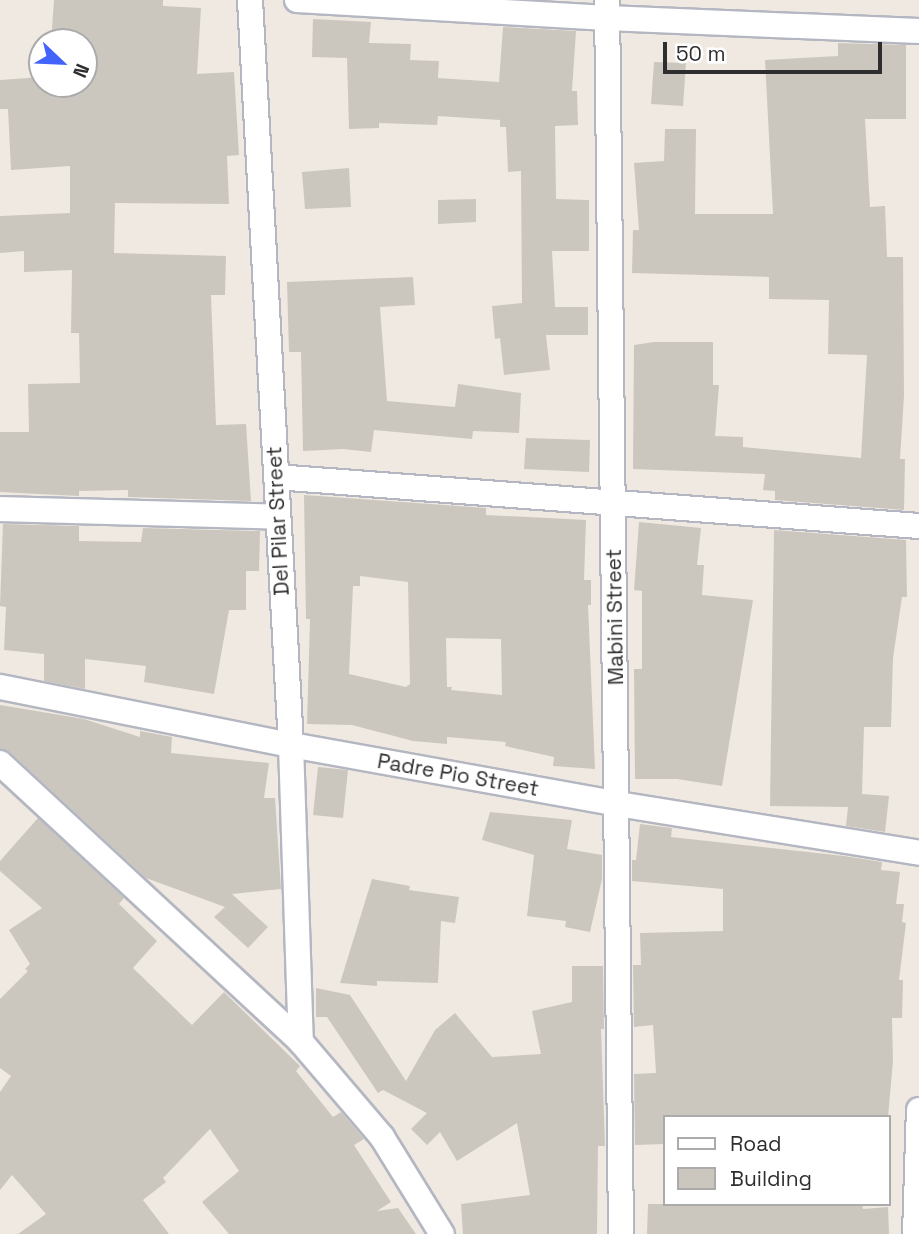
<!DOCTYPE html>
<html>
<head>
<meta charset="utf-8">
<style>
  body { margin:0 }
  #map { position:relative; width:919px; height:1234px; overflow:hidden; background:#efe9e1; font-family:"Space Grotesk",sans-serif }
  div>[style] { position:absolute }
  [style*='--x'] { left:calc(var(--x)*1px); top:calc(var(--y)*1px); width:calc(var(--w)*1px); rotate:calc(var(--a)*1deg) }
  .building>* { inset:0; background:#cbc7bf }
  .roads { filter:drop-shadow(2px 0 #b4b7c1) drop-shadow(-2px 0 #b4b7c1) drop-shadow(0 2px #b4b7c1) drop-shadow(0 -2px #b4b7c1) }
  .minor>* { height:24px; margin:-12px; padding:0 12px; transform-origin:12px; border-radius:12px; background:#fff }
  span { translate:-50% -50%; white-space:nowrap; text-align:center; line-height:1.15; -webkit-text-stroke:5px #fff; paint-order:stroke }
  .street-label { font-size:21px; color:#2e2e2e }
  .legend { position:absolute; left:663px; top:1115px; width:228px; height:91px; box-sizing:border-box; background:#fff; border:2px solid #ababab; margin:0; padding:9px 12px; list-style:none; font-size:21px; color:#2e2e2e }
  .legend li { display:flex; align-items:center; gap:14px; height:35px }
  .legend b { width:35px; border:2px solid #ababab }
  .north { position:absolute; left:28px; top:28px; width:70px; height:70px; box-sizing:border-box; background:#fff; border:2px solid #ababab; border-radius:50%; rotate:113deg; font-size:19px; font-weight:700; line-height:28px; text-align:center; color:#2e2e2e }
  .north::after { content:''; display:block; margin:auto; width:24px; height:32px; background:#4264fb; clip-path:polygon(50% 0,100% 100%,50% 72%,0 100%) }
  .scale { position:absolute; left:663px; top:42px; width:219px; height:32px; box-sizing:border-box; border:4px solid #2e2e2e; border-top:0; padding-left:9px; font-size:21px; line-height:24px; white-space:nowrap; color:#2e2e2e; -webkit-text-stroke:5px #fff; paint-order:stroke }
</style>
</head>
<body>
<div id="map">
  <div class="building">
    <i style="clip-path:polygon(54px 0,163px 0,163px 6px,201px 8px,197px 74px,234px 72px,239px 155px,227px 156px,229px 204px,115px 203px,114px 253px,226px 256px,225px 295px,211px 295px,216px 425px,246px 424px,251px 501px,128px 497px,128px 490px,79px 491px,79px 496px,0 492px,0 432px,29px 432px,28px 384px,80px 383px,79px 333px,71px 333px,72px 270px,24px 272px,24px 251px,0 253px,0 216px,70px 213px,70px 166px,11px 170px,8px 109px,0 109px,0 80px,42px 77px,42px 84px,84px 84px,84px 42px,51px 42px)"></i>
    <i style="clip-path:polygon(313px 19px,371px 22px,369px 43px,411px 44px,410px 60px,439px 61px,438px 78px,499px 82px,503px 27px,576px 31px,572px 91px,577px 91px,578px 125px,555px 126px,556px 199px,589px 200px,589px 251px,552px 251px,555px 307px,588px 307px,588px 335px,546px 335px,550px 370px,504px 375px,500px 338px,495px 339px,492px 306px,522px 303px,521px 171px,508px 172px,506px 127px,500px 127px,500px 120px,438px 116px,437px 125px,379px 123px,379px 128px,349px 129px,347px 58px,312px 57px)"></i>
    <i style="clip-path:polygon(838px 43px,906px 45px,906px 119px,865px 119px,870px 207px,885px 206px,887px 257px,903px 257px,904px 396px,900px 459px,905px 459px,904px 510px,775px 500px,775px 491px,763px 490px,765px 474px,633px 469px,634px 345px,654px 342px,713px 342px,713px 385px,719px 385px,715px 436px,743px 437px,743px 447px,861px 458px,867px 355px,828px 354px,829px 300px,769px 299px,769px 277px,632px 273px,633px 230px,639px 230px,634px 163px,664px 161px,665px 129px,696px 129px,695px 214px,773px 214px,765px 60px,838px 56px)"></i>
    <i style="clip-path:polygon(654px 62px,686px 63px,683px 106px,651px 104px)"></i>
    <i style="clip-path:polygon(349px 168px,351px 207px,305px 209px,302px 172px)"></i>
    <i style="clip-path:polygon(476px 199px,476px 222px,438px 224px,438px 200px)"></i>
    <i style="clip-path:polygon(413px 277px,415px 305px,380px 307px,387px 401px,455px 407px,458px 384px,521px 393px,519px 433px,473px 431px,472px 439px,374px 430px,371px 452px,343px 449px,303px 451px,301px 352px,289px 352px,287px 282px)"></i>
    <i style="clip-path:polygon(526px 438px,590px 440px,589px 472px,524px 469px)"></i>
    <i style="clip-path:polygon(evenodd,304px 495px,486px 508px,486px 515px,586px 520px,584px 580px,591px 580px,591px 605px,588px 605px,595px 769px,553px 766px,554px 757px,505px 746px,506px 742px,447px 737px,447px 744px,413px 741px,352px 725px,307px 724px,310px 619px,306px 619px,304px 495px,360px 576px,408px 582px,410px 684px,406px 687px,349px 674px,353px 586px,360px 586px,360px 576px,304px 495px,446px 638px,501px 639px,502px 695px,451px 690px,452px 687px,447px 687px,446px 638px)"></i>
    <i style="clip-path:polygon(639px 522px,701px 528px,697px 565px,704px 565px,702px 595px,753px 600px,722px 786px,677px 779px,635px 779px,634px 669px,642px 669px,642px 591px,634px 590px)"></i>
    <i style="clip-path:polygon(3px 524px,79px 526px,79px 541px,141px 542px,143px 528px,260px 531px,259px 571px,246px 571px,246px 610px,229px 610px,214px 694px,144px 682px,146px 666px,85px 659px,85px 689px,44px 681px,44px 654px,4px 650px,6px 607px,0 606px)"></i>
    <i style="clip-path:polygon(774px 530px,906px 540px,907px 597px,902px 597px,893px 658px,891px 727px,864px 727px,862px 794px,889px 796px,885px 832px,846px 826px,848px 807px,770px 806px)"></i>
    <i style="clip-path:polygon(0 705px,84px 719px,140px 737px,140px 731px,172px 737px,171px 753px,269px 763px,264px 798px,275px 798px,281px 889px,232px 894px,268px 927px,248px 948px,214px 917px,225px 907px,146px 878px,10px 752px,0 749px)"></i>
    <i style="clip-path:polygon(318px 767px,348px 770px,343px 818px,313px 815px)"></i>
    <i style="clip-path:polygon(490px 812px,572px 820px,567px 849px,602px 855px,602px 879px,590px 932px,565px 927px,566px 921px,527px 916px,534px 855px,482px 840px)"></i>
    <i style="clip-path:polygon(38px 818px,124px 898px,119px 904px,157px 941px,133px 968px,192px 1025px,224px 992px,300px 1066px,296px 1071px,333px 1117px,341px 1112px,364px 1139px,354px 1145px,391px 1202px,377px 1211px,398px 1208px,416px 1234px,229px 1234px,202px 1202px,239px 1171px,210px 1129px,163px 1178px,166px 1182px,143px 1200px,169px 1234px,18px 1234px,46px 1214px,12px 1175px,0 1190px,0 1092px,11px 1076px,0 1068px,0 999px,28px 971px,25px 969px,30px 964px,9px 930px,42px 908px,0 871px,0 861px)"></i>
    <i style="clip-path:polygon(640px 824px,672px 828px,671px 837px,844px 856px,882px 862px,881px 870px,900px 872px,896px 904px,904px 904px,902px 922px,906px 923px,899px 980px,903px 980px,902px 1018px,892px 1018px,893px 1061px,888px 1117px,665px 1117px,665px 1144px,635px 1145px,634px 1074px,656px 1073px,653px 1025px,634px 1027px,633px 965px,641px 965px,640px 933px,723px 931px,723px 889px,632px 881px,632px 860px,636px 860px)"></i>
    <i style="clip-path:polygon(372px 879px,410px 886px,409px 890px,459px 897px,455px 923px,441px 921px,438px 983px,377px 981px,377px 986px,340px 983px)"></i>
    <i style="clip-path:polygon(572px 966px,603px 966px,604px 1029px,601px 1029px,605px 1146px,598px 1146px,597px 1234px,463px 1234px,461px 1204px,530px 1195px,517px 1123px,457px 1161px,440px 1132px,427px 1145px,411px 1129px,427px 1113px,383px 1090px,378px 1093px,327px 1017px,316px 1017px,316px 988px,350px 995px,406px 1081px,435px 1030px,455px 1013px,492px 1057px,541px 1054px,532px 1011px,572px 1002px)"></i>
    <i style="clip-path:polygon(648px 1204px,862px 1204px,863px 1209px,888px 1207px,889px 1234px,647px 1234px)"></i>
  </div>
  <div class="roads">
    <div class="minor">
      <i style="--x:250;--y:0;--w:746;--a:86.85"></i>
      <i style="--x:291;--y:745;--w:297;--a:88.1"></i>
      <i style="--x:297;--y:0;--w:311;--a:3.3"></i>
      <i style="--x:607;--y:18;--w:312;--a:2.4"></i>
      <i style="--x:607;--y:0;--w:1234;--a:89.35"></i>
      <i style="--x:276;--y:477;--w:645;--a:4.36"></i>
      <i style="--x:0;--y:509;--w:278;--a:1.6"></i>
      <i style="--x:0;--y:687;--w:297;--a:11.3"></i>
      <i style="--x:291;--y:745;--w:332;--a:10.2"></i>
      <i style="--x:618;--y:804;--w:305;--a:9.2"></i>
      <i style="--x:0;--y:763;--w:410;--a:42.8"></i>
      <i style="--x:301;--y:1042;--w:125;--a:49.5"></i>
      <i style="--x:382;--y:1137;--w:114;--a:58.3"></i>
      <i style="--x:915;--y:1234;--w:124;--a:-88.2"></i>
    </div>
  </div>
  <div class="street-label">
    <span style="left:278px;top:521px;rotate:-93deg">Del Pilar Street</span>
    <span style="left:615px;top:617px;rotate:-91deg">Mabini Street</span>
    <span style="left:458px;top:775px;rotate:10deg">Padre Pio Street</span>
  </div>
  <ul class="legend">
  <li><b style="height:9px;background:#fff"></b>Road</li>
  <li><b style="height:19px;background:#cbc7bf"></b>Building</li>
  </ul>
  <div class="north">N</div>
  <div class="scale">50 m</div>
</div>
</body>
</html>
